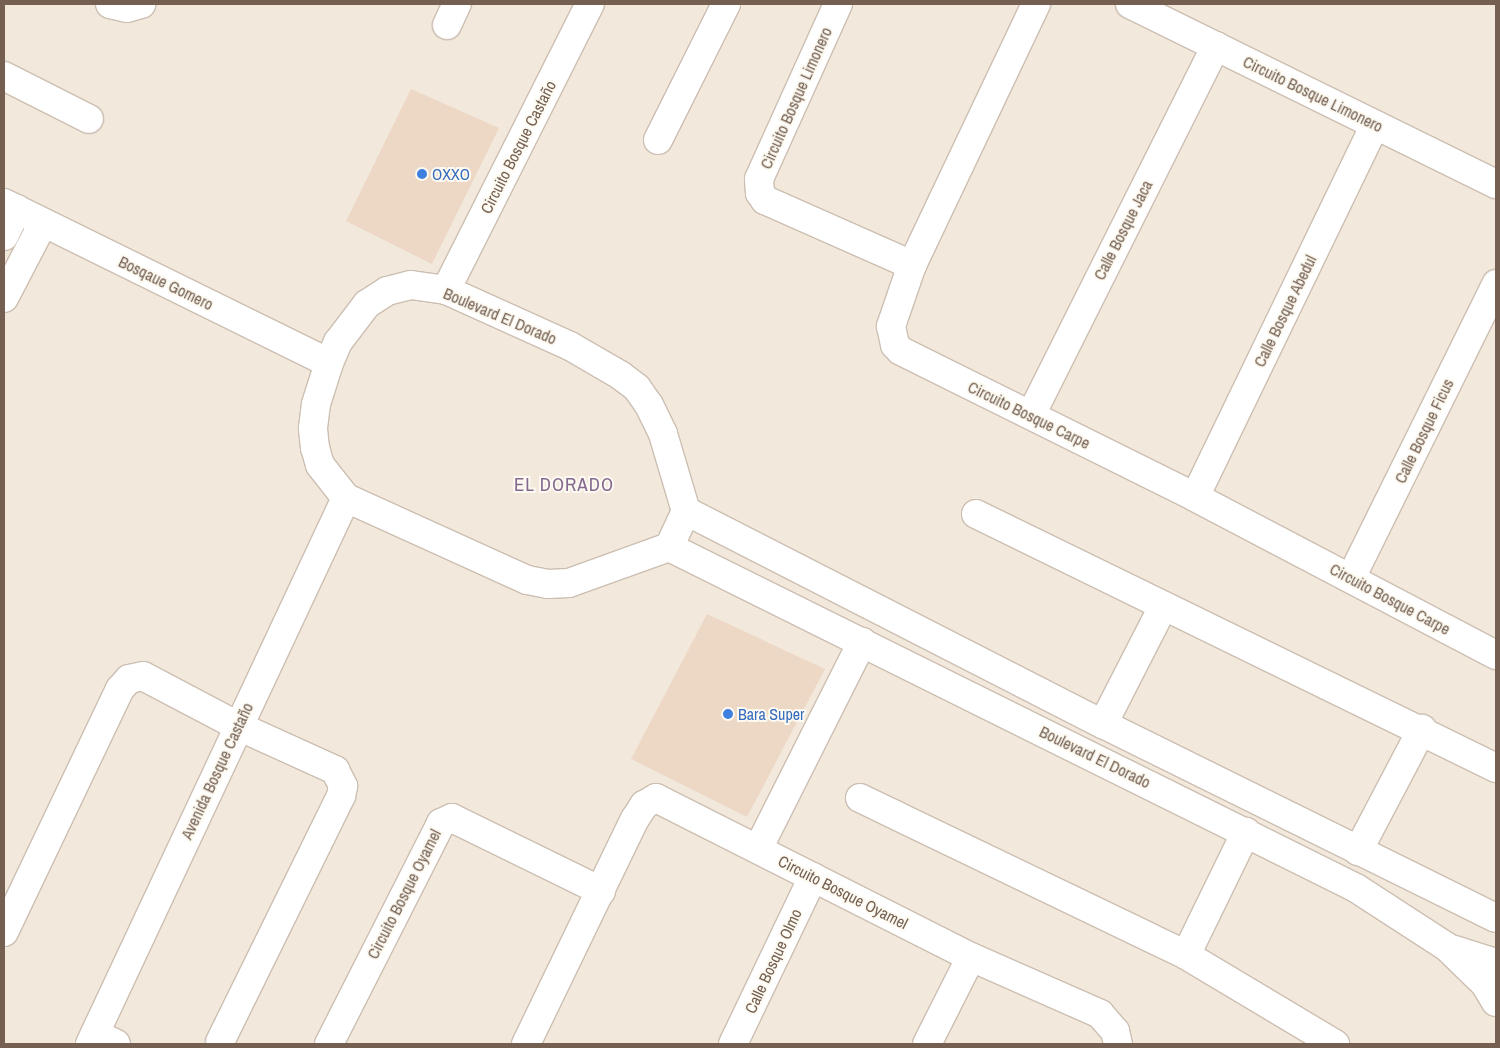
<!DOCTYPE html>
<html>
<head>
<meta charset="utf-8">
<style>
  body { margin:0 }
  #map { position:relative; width:1500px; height:1048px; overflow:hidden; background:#fbf6ec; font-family:"Archivo Narrow",sans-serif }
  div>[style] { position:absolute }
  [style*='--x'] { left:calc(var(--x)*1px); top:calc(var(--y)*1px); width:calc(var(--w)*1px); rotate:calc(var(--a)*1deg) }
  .residential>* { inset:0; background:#f2e8db }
  .building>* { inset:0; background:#edd8c6 }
  .roads { filter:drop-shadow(1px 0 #ccbfb2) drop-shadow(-1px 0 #ccbfb2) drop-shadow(0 1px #ccbfb2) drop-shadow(0 -1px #ccbfb2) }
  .minor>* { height:28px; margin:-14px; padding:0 14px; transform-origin:14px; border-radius:14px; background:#fff }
  .dots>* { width:14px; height:14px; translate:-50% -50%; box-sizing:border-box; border:2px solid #fdfaf2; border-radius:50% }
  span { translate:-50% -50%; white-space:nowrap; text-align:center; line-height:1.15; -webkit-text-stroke:4px #fdfaf2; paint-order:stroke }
  .street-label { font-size:16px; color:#745f51 }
  .shop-label { font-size:16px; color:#366cbe }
  .left { translate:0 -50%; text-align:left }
  .quarter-label { font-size:19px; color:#85698f; letter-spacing:1px }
  .frame { position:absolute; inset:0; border:5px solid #745f51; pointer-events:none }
</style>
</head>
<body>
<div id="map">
  <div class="residential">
    <i style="clip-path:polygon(4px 4px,1496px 4px,1496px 1044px,4px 1044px)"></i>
  </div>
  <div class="building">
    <i style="clip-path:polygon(411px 89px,499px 128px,432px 264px,346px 221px)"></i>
    <i style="clip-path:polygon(707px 614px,825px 669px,747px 817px,631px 759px)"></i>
  </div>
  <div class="roads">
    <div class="minor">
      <i style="--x:110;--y:4;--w:17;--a:13"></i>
      <i style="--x:127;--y:8;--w:15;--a:-16"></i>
      <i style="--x:838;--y:4;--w:192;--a:114.3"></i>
      <i style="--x:759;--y:179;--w:14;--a:86"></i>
      <i style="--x:760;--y:193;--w:9;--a:54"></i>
      <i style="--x:765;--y:200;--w:161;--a:23.9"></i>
      <i style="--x:1036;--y:4;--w:289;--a:115.4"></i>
      <i style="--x:912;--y:265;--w:65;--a:109"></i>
      <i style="--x:891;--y:326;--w:19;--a:78"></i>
      <i style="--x:895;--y:345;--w:8;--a:45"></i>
      <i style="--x:901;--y:351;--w:328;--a:26.4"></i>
      <i style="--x:1195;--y:497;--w:340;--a:27.7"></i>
      <i style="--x:1130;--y:4;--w:408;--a:26.2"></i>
      <i style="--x:447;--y:25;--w:23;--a:-65"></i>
      <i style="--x:4;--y:76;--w:95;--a:26.8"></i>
      <i style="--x:658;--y:140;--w:152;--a:-63.4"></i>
      <i style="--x:4;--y:203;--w:362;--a:26.2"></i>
      <i style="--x:4;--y:236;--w:30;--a:-64"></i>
      <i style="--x:411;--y:285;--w:35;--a:8"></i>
      <i style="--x:446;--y:290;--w:136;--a:24.3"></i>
      <i style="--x:570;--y:346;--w:58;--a:30.1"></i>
      <i style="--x:620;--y:375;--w:21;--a:37"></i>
      <i style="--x:637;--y:388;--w:21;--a:55"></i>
      <i style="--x:649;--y:405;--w:32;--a:64"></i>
      <i style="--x:663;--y:434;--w:80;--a:73.4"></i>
      <i style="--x:686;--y:511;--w:40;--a:115"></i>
      <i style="--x:669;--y:547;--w:106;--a:160.2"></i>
      <i style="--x:569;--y:583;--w:21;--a:177"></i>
      <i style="--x:548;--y:584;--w:21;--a:-169"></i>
      <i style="--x:527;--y:580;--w:199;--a:-155.6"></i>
      <i style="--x:346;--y:498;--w:42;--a:-128.2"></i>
      <i style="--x:320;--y:465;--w:18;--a:-106"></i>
      <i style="--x:315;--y:448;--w:20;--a:-96"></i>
      <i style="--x:313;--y:428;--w:24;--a:-83"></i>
      <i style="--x:316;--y:404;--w:43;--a:-72.4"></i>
      <i style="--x:329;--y:363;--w:23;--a:-67"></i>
      <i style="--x:338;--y:342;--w:48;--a:-52.7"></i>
      <i style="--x:367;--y:304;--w:24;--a:-33"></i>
      <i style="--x:387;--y:291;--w:25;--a:-14"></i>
      <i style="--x:446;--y:290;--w:320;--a:-63.3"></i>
      <i style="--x:4;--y:298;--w:85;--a:-62.5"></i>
      <i style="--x:1031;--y:415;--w:413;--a:-63.4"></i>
      <i style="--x:1195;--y:497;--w:413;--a:-64.2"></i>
      <i style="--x:686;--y:511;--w:468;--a:27.1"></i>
      <i style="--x:1103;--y:724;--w:438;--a:26.3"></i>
      <i style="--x:976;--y:514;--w:579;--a:26.03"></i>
      <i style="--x:669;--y:547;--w:767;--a:26.4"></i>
      <i style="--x:1356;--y:888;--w:108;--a:33"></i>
      <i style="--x:1447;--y:947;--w:53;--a:44.2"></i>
      <i style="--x:1485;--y:984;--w:21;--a:59"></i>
      <i style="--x:1351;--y:578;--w:328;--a:-63.7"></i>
      <i style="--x:1103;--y:724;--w:131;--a:-62.9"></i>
      <i style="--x:860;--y:798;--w:362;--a:25.7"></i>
      <i style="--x:1186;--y:955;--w:174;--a:30.9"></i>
      <i style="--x:758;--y:849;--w:232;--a:-63.3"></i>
      <i style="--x:1358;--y:851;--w:138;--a:-62.3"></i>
      <i style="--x:4;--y:932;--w:269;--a:-64.5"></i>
      <i style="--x:120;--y:689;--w:13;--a:-48"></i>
      <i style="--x:129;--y:679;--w:14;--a:-12"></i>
      <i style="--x:143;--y:676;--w:107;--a:27.8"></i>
      <i style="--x:238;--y:726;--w:107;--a:24.4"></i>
      <i style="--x:335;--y:770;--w:18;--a:63"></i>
      <i style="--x:343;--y:786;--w:10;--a:101"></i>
      <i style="--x:341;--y:796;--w:274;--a:116.2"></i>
      <i style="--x:1455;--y:950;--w:43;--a:17.6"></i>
      <i style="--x:1186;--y:955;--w:137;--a:-64"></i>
      <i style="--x:95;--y:1034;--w:23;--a:25"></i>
      <i style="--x:90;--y:1044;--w:603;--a:-64.88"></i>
      <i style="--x:329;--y:1044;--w:248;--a:-63.1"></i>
      <i style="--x:441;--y:823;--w:12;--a:-24"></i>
      <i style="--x:452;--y:818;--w:166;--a:26.1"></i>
      <i style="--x:526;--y:1044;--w:250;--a:-64.2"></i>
      <i style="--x:635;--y:819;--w:17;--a:-57"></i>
      <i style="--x:644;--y:805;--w:14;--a:-30"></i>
      <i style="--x:656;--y:798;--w:353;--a:26.8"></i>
      <i style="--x:971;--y:957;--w:141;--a:23.8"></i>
      <i style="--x:1100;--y:1014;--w:23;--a:49"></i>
      <i style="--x:1115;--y:1031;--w:13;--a:77"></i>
      <i style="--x:733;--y:1044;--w:185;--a:-64.4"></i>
      <i style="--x:927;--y:1044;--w:97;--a:-63.2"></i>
    </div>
  </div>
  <div class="dots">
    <i style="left:422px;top:174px;background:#3f7fe0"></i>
    <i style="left:728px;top:714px;background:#3f7fe0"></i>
  </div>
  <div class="street-label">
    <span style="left:1313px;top:94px;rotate:26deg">Circuito Bosque Limonero</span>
    <span style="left:796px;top:98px;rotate:-66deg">Circuito Bosque Limonero</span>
    <span style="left:518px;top:147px;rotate:-63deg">Circuito Bosque Castaño</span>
    <span style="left:1123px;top:230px;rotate:-63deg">Calle Bosque Jaca</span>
    <span style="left:166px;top:283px;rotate:26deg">Bosqaue Gomero</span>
    <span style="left:1285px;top:311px;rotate:-64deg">Calle Bosque Abedul</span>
    <span style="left:500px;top:316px;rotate:23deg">Boulevard El Dorado</span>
    <span style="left:1029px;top:415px;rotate:26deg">Circuito Bosque Carpe</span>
    <span style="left:1424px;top:431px;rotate:-64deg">Calle Bosque Ficus</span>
    <span style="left:1390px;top:599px;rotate:28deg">Circuito Bosque Carpe</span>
    <span style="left:1095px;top:757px;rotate:26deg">Boulevard El Dorado</span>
    <span style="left:217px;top:771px;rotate:-65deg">Avenida Bosque Castaño</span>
    <span style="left:843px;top:892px;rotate:27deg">Circuito Bosque Oyamel</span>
    <span style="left:404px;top:894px;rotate:-63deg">Circuito Bosque Oyamel</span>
    <span style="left:773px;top:961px;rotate:-65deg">Calle Bosque Olmo</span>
  </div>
  <div class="shop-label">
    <span class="left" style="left:432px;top:174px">OXXO</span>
    <span class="left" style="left:738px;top:714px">Bara Super</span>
  </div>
  <div class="quarter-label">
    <span style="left:564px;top:485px">EL DORADO</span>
  </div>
  <div class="frame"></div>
</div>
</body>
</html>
